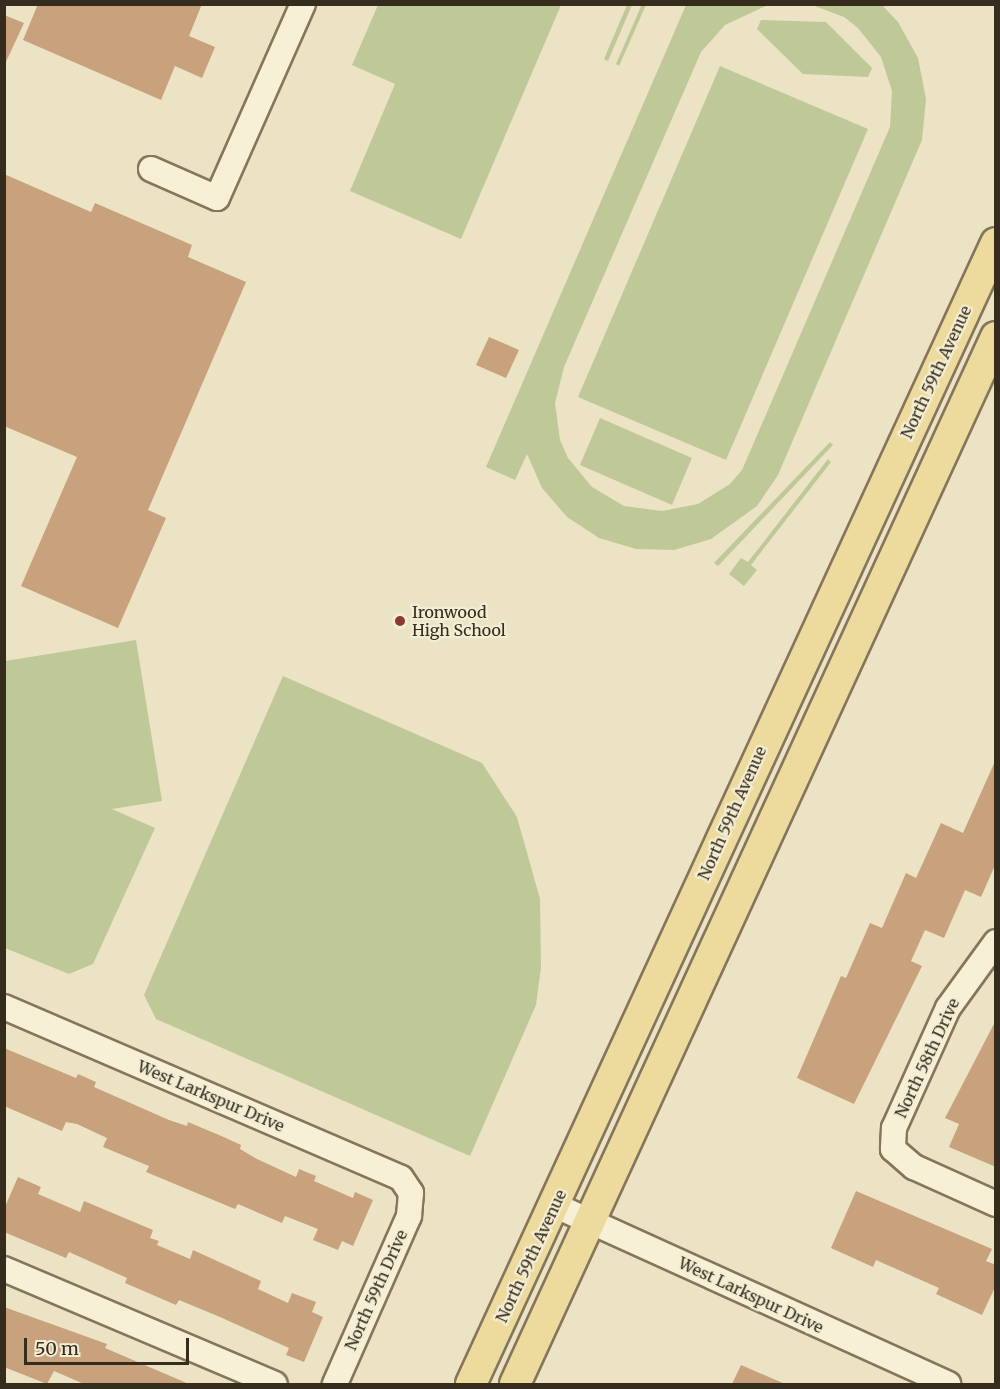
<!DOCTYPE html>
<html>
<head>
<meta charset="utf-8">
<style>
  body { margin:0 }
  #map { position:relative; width:1000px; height:1389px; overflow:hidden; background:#ebe3c4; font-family:Merriweather,serif }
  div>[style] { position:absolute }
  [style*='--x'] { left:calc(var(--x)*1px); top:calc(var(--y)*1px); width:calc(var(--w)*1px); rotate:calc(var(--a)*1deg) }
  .green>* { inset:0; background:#bfc998 }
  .building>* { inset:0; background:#c7a27c }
  .roads { filter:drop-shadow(2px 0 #85755b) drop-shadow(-2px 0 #85755b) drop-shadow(0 2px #85755b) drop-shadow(0 -2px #85755b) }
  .minor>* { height:24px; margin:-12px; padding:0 12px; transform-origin:12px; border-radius:12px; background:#f7f0d6 }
  .major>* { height:30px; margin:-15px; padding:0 15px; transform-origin:15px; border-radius:15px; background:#eddb9d }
  .dots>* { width:16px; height:16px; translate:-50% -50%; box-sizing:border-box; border:3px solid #f3edd3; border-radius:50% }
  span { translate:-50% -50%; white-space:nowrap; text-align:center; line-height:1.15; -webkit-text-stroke:4.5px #f3edd3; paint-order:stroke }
  .street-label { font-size:16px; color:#362c1e }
  .poi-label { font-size:16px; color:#362c1e }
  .left { translate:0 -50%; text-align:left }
  .frame { position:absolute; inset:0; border:6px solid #362c1e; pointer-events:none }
  .scale { position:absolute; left:24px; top:1338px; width:165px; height:27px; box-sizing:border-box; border:3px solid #362c1e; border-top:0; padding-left:8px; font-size:18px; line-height:21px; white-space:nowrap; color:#362c1e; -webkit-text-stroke:4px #f3edd3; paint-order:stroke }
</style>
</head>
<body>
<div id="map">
  <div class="green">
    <i style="clip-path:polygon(642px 4px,646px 5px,619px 66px,616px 64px)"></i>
    <i style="clip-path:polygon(881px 4px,898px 22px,918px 58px,926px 99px,922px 140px,778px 475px,757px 506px,711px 539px,674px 550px,636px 549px,599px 538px,567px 517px,542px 488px,527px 454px,515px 480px,486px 467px,686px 5px,768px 5px,725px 25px,701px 52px,564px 367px,555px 403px,560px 440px,568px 458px,592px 487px,624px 506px,662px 511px,698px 504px,730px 484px,742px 470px,890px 127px,892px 91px,881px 57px,858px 28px,844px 17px,812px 5px)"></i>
    <i style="clip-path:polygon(378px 5px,561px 5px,461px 239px,350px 191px,395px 84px,352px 65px)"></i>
    <i style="clip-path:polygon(627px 5px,632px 5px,608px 61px,604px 59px)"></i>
    <i style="clip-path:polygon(761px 20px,826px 22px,872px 68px,868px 77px,803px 74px,757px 29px)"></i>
    <i style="clip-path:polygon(720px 66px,868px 129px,726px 460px,578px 397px)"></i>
    <i style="clip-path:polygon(600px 418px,692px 458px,672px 505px,580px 465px)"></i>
    <i style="clip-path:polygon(830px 442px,833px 445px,718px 566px,714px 563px)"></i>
    <i style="clip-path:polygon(828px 459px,831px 462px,751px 565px,757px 570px,744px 586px,729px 574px,741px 558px,748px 562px)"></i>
    <i style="clip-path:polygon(136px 640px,162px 801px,112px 809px,155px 828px,93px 964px,69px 974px,5px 948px,5px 661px)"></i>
    <i style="clip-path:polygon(283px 676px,482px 763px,517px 817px,540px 899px,541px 967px,536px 1005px,470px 1156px,156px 1019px,144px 995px)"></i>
  </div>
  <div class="building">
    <i style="clip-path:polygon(38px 4px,202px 4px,189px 36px,215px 47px,202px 78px,175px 66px,161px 100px,23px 40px)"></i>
    <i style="clip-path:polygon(4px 15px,24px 23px,4px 66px)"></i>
    <i style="clip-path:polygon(4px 174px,91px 212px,95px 203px,192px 245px,188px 257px,246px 282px,148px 510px,166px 518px,118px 628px,21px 586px,77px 457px,4px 426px)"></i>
    <i style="clip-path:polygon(489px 337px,519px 350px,506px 378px,476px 365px)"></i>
    <i style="clip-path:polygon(996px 759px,996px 863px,981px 897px,965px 890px,944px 938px,925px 930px,911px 961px,922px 966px,854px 1104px,797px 1078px,841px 976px,846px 978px,870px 923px,882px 928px,906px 873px,916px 878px,941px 823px,963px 833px)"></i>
    <i style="clip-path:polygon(996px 1020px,996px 1167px,949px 1147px,959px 1124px,945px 1118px)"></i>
    <i style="clip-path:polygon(4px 1048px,76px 1078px,78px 1074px,96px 1082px,94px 1087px,169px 1120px,187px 1126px,188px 1122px,226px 1138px,241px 1145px,240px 1149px,257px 1159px,296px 1177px,299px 1169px,316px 1176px,314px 1181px,353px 1198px,355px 1192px,373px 1200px,353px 1246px,342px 1241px,338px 1250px,313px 1240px,318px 1229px,285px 1216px,282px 1223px,238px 1204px,235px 1209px,146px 1172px,149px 1166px,103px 1147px,107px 1138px,77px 1124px,66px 1122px,62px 1131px,4px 1106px)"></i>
    <i style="clip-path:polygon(18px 1177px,41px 1187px,38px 1194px,80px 1212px,84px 1201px,153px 1230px,150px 1238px,159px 1241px,157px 1245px,190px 1259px,193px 1250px,217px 1261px,261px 1281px,258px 1289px,288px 1303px,292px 1293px,316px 1302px,312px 1312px,323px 1317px,304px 1362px,286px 1355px,289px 1348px,220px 1317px,179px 1300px,176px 1305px,125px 1283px,127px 1278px,69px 1252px,66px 1258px,4px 1232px,4px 1209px)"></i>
    <i style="clip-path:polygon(856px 1191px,992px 1249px,986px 1261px,996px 1265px,996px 1285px,982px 1315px,936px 1294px,939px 1288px,876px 1260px,873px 1267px,831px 1248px)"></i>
    <i style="clip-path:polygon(4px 1307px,107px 1344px,105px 1348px,189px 1384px,84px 1384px,54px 1371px,47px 1384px,4px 1367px)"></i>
    <i style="clip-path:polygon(741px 1365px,785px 1384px,732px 1384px)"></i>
  </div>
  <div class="roads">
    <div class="minor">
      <i style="--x:151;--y:169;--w:72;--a:23.7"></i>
      <i style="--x:217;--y:198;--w:212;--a:-66.1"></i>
      <i style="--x:996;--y:942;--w:82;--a:126"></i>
      <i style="--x:948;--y:1008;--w:132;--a:114.2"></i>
      <i style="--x:894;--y:1128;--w:21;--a:93"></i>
      <i style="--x:893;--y:1149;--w:28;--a:41"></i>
      <i style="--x:914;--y:1167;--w:90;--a:24.3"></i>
      <i style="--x:4;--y:1007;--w:432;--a:23.3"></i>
      <i style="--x:401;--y:1178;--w:18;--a:56"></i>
      <i style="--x:411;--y:1193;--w:23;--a:95"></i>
      <i style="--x:409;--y:1216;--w:184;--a:113.8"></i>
      <i style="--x:554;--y:1205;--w:433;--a:24.4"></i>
      <i style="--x:4;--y:1269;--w:294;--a:23"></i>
    </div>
    <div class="major">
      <i style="--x:471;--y:1384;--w:1256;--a:-65.29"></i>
      <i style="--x:515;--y:1384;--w:1152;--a:-65.33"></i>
    </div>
  </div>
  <div class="dots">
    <i style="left:400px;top:621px;background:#90372f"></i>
  </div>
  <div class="street-label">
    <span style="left:936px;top:372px;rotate:-65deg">North 59th Avenue</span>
    <span style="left:732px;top:813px;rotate:-66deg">North 59th Avenue</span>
    <span style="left:927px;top:1058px;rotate:-65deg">North 58th Drive</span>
    <span style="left:211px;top:1096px;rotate:23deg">West Larkspur Drive</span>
    <span style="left:531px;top:1256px;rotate:-65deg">North 59th Avenue</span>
    <span style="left:376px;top:1290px;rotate:-66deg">North 59th Drive</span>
    <span style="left:751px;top:1295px;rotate:25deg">West Larkspur Drive</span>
  </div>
  <div class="poi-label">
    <span class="left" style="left:412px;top:621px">Ironwood<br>High School</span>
  </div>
  <div class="frame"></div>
  <div class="scale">50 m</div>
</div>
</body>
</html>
